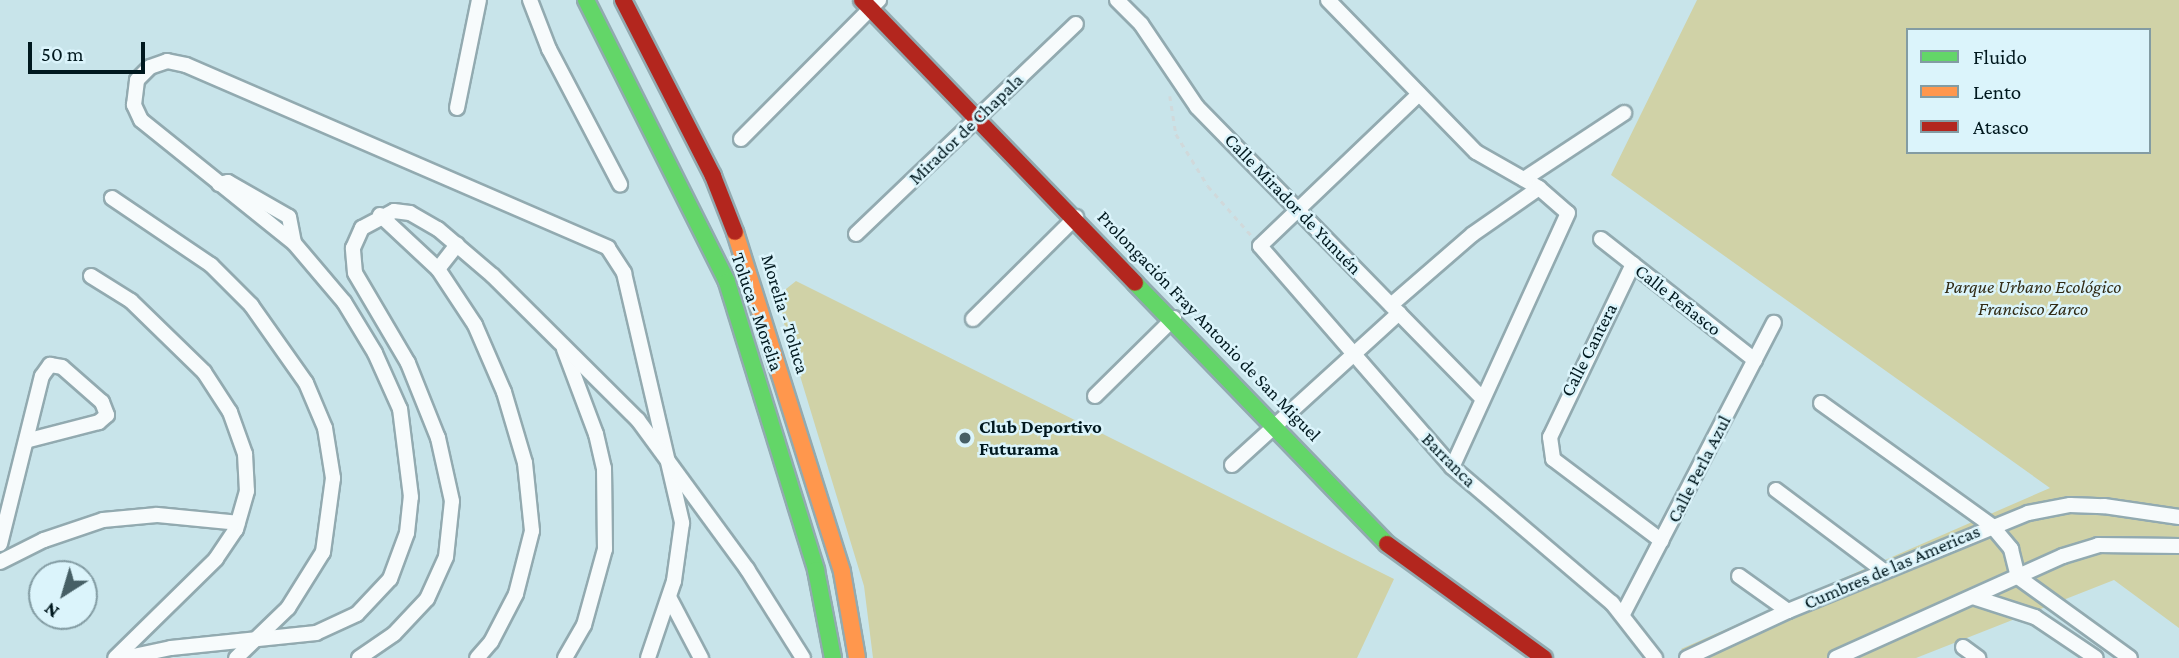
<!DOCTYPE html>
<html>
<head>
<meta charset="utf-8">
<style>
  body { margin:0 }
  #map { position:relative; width:2179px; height:658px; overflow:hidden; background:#c8e4ea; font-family:"Crimson Pro",serif }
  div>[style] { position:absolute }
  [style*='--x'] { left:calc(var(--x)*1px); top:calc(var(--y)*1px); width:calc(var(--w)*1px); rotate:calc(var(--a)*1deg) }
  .green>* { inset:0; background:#d0d2a7 }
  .path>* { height:2.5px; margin-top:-1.25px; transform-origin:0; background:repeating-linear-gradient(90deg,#d0d9db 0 5px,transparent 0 10px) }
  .roads { filter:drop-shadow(2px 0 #92aab0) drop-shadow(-2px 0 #92aab0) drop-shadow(0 2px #92aab0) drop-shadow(0 -2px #92aab0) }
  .street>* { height:14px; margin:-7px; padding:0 7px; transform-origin:7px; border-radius:7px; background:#f7fbfc }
  .fast>* { height:16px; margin:-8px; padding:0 8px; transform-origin:8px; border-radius:8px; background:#63d668 }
  .slow>* { height:16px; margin:-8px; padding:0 8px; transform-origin:8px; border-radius:8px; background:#ff974d }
  .jam>* { height:16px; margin:-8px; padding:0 8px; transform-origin:8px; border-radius:8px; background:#b3261e }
  .dots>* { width:19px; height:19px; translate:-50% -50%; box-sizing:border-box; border:4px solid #dbf4fb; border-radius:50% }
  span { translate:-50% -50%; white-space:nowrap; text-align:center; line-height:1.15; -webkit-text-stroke:5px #dbf4fb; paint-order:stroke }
  .street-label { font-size:19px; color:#00181e }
  .park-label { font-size:19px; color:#312b15; font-style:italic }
  .poi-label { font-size:19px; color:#00181e; font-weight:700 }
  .left { translate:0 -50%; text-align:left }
  .legend { position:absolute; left:1906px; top:28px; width:245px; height:126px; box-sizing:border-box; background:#dbf4fb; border:2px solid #839ca3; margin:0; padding:9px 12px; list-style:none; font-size:21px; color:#00181e }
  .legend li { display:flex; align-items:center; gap:14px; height:35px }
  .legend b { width:35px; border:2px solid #839ca3 }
  .north { position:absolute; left:28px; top:560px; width:70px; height:70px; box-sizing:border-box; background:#dbf4fb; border:2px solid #839ca3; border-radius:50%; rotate:217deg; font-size:19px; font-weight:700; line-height:28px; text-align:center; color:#00181e }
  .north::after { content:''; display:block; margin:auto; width:24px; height:32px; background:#465f65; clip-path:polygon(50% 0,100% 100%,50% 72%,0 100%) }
  .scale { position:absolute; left:28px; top:42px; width:117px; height:32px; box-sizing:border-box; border:4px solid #00181e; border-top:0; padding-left:9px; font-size:21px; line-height:24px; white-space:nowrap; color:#00181e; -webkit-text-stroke:5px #dbf4fb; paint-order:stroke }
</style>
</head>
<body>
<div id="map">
  <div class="green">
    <i style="clip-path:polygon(evenodd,1697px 0,2179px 0,2179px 628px,2114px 580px,1916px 658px,1690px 658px,1681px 649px,2050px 488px,1611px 175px,1697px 0,1908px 30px,2149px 30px,2149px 152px,1908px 152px,1908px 30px)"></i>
    <i style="clip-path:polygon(796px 281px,1394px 579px,1357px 658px,873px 658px,864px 586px,776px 297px)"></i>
  </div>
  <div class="path">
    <i style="--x:1170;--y:96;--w:38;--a:81"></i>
    <i style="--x:1176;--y:134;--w:61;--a:58.4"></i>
    <i style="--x:1208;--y:186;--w:65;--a:48.7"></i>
  </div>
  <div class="roads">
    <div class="street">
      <i style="--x:530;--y:0;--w:53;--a:68.8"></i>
      <i style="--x:549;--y:49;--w:153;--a:62.3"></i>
      <i style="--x:1117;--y:0;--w:34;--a:45"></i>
      <i style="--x:1141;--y:24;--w:100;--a:56"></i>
      <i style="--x:1197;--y:107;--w:407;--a:45.6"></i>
      <i style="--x:1328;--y:0;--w:212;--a:45.8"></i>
      <i style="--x:1476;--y:152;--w:73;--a:29.7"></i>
      <i style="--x:1539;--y:188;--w:38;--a:41"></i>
      <i style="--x:1568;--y:213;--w:279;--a:114.5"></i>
      <i style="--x:1419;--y:94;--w:220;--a:136.3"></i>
      <i style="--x:1260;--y:246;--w:293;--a:49"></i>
      <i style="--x:1452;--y:467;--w:210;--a:40.4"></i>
      <i style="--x:1612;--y:603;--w:70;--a:52"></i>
      <i style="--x:457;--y:108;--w:110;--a:-78.5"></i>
      <i style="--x:741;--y:139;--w:196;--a:-45.2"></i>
      <i style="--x:1524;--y:179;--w:120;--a:-33.4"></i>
      <i style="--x:219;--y:184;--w:9;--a:-13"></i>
      <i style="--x:228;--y:182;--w:70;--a:29.8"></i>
      <i style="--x:289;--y:217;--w:26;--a:79"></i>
      <i style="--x:112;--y:198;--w:120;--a:34.1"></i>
      <i style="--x:211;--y:265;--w:57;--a:45"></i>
      <i style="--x:251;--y:305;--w:95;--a:54.8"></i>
      <i style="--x:306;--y:383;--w:49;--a:67.1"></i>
      <i style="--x:325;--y:428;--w:51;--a:80.9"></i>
      <i style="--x:333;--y:478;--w:75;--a:97.7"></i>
      <i style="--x:323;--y:552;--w:66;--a:122"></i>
      <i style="--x:288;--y:608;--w:72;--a:136.1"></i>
      <i style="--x:380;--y:215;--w:79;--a:43"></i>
      <i style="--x:438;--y:269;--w:67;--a:56.5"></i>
      <i style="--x:475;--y:325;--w:73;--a:66.6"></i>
      <i style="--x:504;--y:392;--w:74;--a:73.5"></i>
      <i style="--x:525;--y:463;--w:68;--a:84.1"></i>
      <i style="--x:532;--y:531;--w:65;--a:104.3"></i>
      <i style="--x:516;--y:594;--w:54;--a:117.5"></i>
      <i style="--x:491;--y:642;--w:21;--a:131"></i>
      <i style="--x:856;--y:234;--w:304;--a:-43.7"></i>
      <i style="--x:1601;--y:239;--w:196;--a:38.2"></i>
      <i style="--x:1633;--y:264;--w:192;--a:115.6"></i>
      <i style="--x:1550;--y:437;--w:22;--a:82"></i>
      <i style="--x:1553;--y:459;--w:136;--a:37"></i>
      <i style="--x:438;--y:269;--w:31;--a:-52"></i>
      <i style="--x:91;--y:276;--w:47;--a:32"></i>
      <i style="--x:131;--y:301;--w:102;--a:44.2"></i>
      <i style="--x:204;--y:372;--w:48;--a:57"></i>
      <i style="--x:230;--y:412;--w:45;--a:70.3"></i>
      <i style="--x:245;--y:454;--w:37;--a:87"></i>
      <i style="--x:247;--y:491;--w:40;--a:106"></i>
      <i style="--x:236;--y:529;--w:36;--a:124"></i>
      <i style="--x:216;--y:559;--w:141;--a:135.6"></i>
      <i style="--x:1391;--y:305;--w:108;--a:-40.9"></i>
      <i style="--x:1473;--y:234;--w:80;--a:-34.9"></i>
      <i style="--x:973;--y:319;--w:145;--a:-44.7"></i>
      <i style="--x:564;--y:349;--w:91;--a:69.4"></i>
      <i style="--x:596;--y:434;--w:35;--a:77"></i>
      <i style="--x:604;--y:468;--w:81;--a:89.3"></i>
      <i style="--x:605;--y:549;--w:79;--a:105.4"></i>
      <i style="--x:584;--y:625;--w:38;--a:120"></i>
      <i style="--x:1095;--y:396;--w:111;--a:-44.6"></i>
      <i style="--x:1821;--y:403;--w:211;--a:35.7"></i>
      <i style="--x:1992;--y:526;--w:30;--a:50"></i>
      <i style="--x:2011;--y:549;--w:29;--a:76"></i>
      <i style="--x:2018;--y:577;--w:138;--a:35.9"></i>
      <i style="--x:1232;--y:465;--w:226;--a:-42.3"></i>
      <i style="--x:1776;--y:490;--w:135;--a:36.9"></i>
      <i style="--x:0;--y:544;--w:173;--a:-76"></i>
      <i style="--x:42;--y:376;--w:14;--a:-54"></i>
      <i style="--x:50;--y:365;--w:12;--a:9"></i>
      <i style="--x:62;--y:367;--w:53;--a:41.2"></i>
      <i style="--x:102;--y:402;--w:14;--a:69"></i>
      <i style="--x:107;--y:415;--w:11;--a:139"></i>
      <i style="--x:99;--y:422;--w:72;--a:165.6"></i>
      <i style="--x:0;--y:562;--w:49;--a:-26.6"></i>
      <i style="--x:44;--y:540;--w:62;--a:-18.7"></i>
      <i style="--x:103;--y:520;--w:54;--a:-5.3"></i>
      <i style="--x:157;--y:515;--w:81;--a:5.6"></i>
      <i style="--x:1739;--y:576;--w:60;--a:35.5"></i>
      <i style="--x:1973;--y:597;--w:65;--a:17.9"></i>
      <i style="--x:2035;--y:617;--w:73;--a:33.9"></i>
      <i style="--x:670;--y:599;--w:67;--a:62.3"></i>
      <i style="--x:1623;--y:614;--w:328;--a:-62.6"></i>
      <i style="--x:1963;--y:647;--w:19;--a:36"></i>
      <i style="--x:124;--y:658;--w:48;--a:-12"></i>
      <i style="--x:171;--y:648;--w:146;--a:-5.9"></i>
      <i style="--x:316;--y:633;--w:45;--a:-24.9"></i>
      <i style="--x:357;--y:614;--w:48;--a:-46.7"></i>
      <i style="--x:390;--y:579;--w:49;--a:-69.7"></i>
      <i style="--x:407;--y:533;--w:36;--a:-84"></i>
      <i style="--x:411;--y:497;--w:89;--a:-97.1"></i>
      <i style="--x:400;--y:409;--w:61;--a:-114.1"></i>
      <i style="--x:375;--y:353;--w:60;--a:-121.3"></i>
      <i style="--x:344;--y:302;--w:77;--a:-130.3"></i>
      <i style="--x:294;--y:243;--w:196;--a:-141.2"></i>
      <i style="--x:141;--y:120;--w:17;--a:-115"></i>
      <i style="--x:134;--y:105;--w:25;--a:-83"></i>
      <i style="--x:137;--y:80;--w:18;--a:-45"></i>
      <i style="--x:150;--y:67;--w:18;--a:-19"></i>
      <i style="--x:167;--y:61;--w:19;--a:12"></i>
      <i style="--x:186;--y:65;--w:460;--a:23.4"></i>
      <i style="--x:608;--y:248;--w:30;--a:57"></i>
      <i style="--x:624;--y:273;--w:257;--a:76.9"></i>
      <i style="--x:682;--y:523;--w:59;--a:97.9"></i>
      <i style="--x:674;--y:581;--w:81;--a:108.7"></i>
      <i style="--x:359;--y:658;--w:42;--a:-34.4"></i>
      <i style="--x:394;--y:634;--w:48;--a:-46.7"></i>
      <i style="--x:427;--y:599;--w:46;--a:-65.7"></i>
      <i style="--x:446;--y:557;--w:56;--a:-83.9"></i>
      <i style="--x:452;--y:501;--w:65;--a:-102.5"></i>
      <i style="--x:438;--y:438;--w:81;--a:-111.8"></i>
      <i style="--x:408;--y:363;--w:104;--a:-120.5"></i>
      <i style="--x:355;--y:273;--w:25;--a:-95"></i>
      <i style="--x:353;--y:248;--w:22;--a:-66"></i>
      <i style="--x:362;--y:228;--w:36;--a:-28"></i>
      <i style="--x:394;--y:211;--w:16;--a:7"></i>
      <i style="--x:410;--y:213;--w:32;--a:30"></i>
      <i style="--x:438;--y:229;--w:72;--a:40.5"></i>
      <i style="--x:493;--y:276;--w:204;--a:44.8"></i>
      <i style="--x:638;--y:420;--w:185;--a:53.8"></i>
      <i style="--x:747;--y:569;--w:105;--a:57.8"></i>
      <i style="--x:1687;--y:658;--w:111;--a:-25"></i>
      <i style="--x:1788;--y:611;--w:259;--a:-22.2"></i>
      <i style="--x:2028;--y:513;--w:43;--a:-10.8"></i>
      <i style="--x:2070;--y:505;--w:34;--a:2"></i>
      <i style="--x:2104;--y:506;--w:76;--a:8.3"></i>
      <i style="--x:1836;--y:658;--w:249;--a:-24.2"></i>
      <i style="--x:2063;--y:556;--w:37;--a:-17"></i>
      <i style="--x:2098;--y:545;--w:81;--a:0.7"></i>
    </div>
    <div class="fast">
      <i style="--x:586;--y:0;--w:315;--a:63.4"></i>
      <i style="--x:727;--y:282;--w:301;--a:72.8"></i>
      <i style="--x:816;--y:570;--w:90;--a:79.1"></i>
      <i style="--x:1135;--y:283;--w:363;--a:46"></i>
    </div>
    <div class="slow">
      <i style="--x:735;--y:232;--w:356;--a:72.5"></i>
      <i style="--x:842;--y:572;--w:87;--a:80.1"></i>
    </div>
    <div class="jam">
      <i style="--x:623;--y:0;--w:198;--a:62.9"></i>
      <i style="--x:713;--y:176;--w:60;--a:68.6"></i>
      <i style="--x:862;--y:0;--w:393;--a:46"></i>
      <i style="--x:1387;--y:544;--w:194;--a:36"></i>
    </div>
  </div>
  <div class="dots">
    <i style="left:965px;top:438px;background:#465f65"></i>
  </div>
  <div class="street-label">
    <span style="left:966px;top:129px;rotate:-44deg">Mirador de Chapala</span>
    <span style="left:1293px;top:204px;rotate:46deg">Calle Mirador de Yunuén</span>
    <span style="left:1678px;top:300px;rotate:38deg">Calle Peñasco</span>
    <span style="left:757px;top:312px;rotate:71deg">Toluca - Morelia</span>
    <span style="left:785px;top:314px;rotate:73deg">Morelia - Toluca</span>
    <span style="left:1209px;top:326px;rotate:46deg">Prolongación Fray Antonio de San Miguel</span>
    <span style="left:1589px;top:350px;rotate:-63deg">Calle Cantera</span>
    <span style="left:1449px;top:460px;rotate:45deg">Barranca</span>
    <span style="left:1699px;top:469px;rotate:-63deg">Calle Perla Azul</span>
    <span style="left:1892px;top:567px;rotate:-23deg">Cumbres de las Americas</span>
  </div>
  <div class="park-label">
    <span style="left:2033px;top:298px">Parque Urbano Ecológico<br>Francisco Zarco</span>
  </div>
  <div class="poi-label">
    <span class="left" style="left:979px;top:438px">Club Deportivo<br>Futurama</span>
  </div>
  <ul class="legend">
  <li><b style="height:9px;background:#63d668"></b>Fluido</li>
  <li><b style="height:9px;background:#ff974d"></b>Lento</li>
  <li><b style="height:9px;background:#b3261e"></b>Atasco</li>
  </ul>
  <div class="north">N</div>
  <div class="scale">50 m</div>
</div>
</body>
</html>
